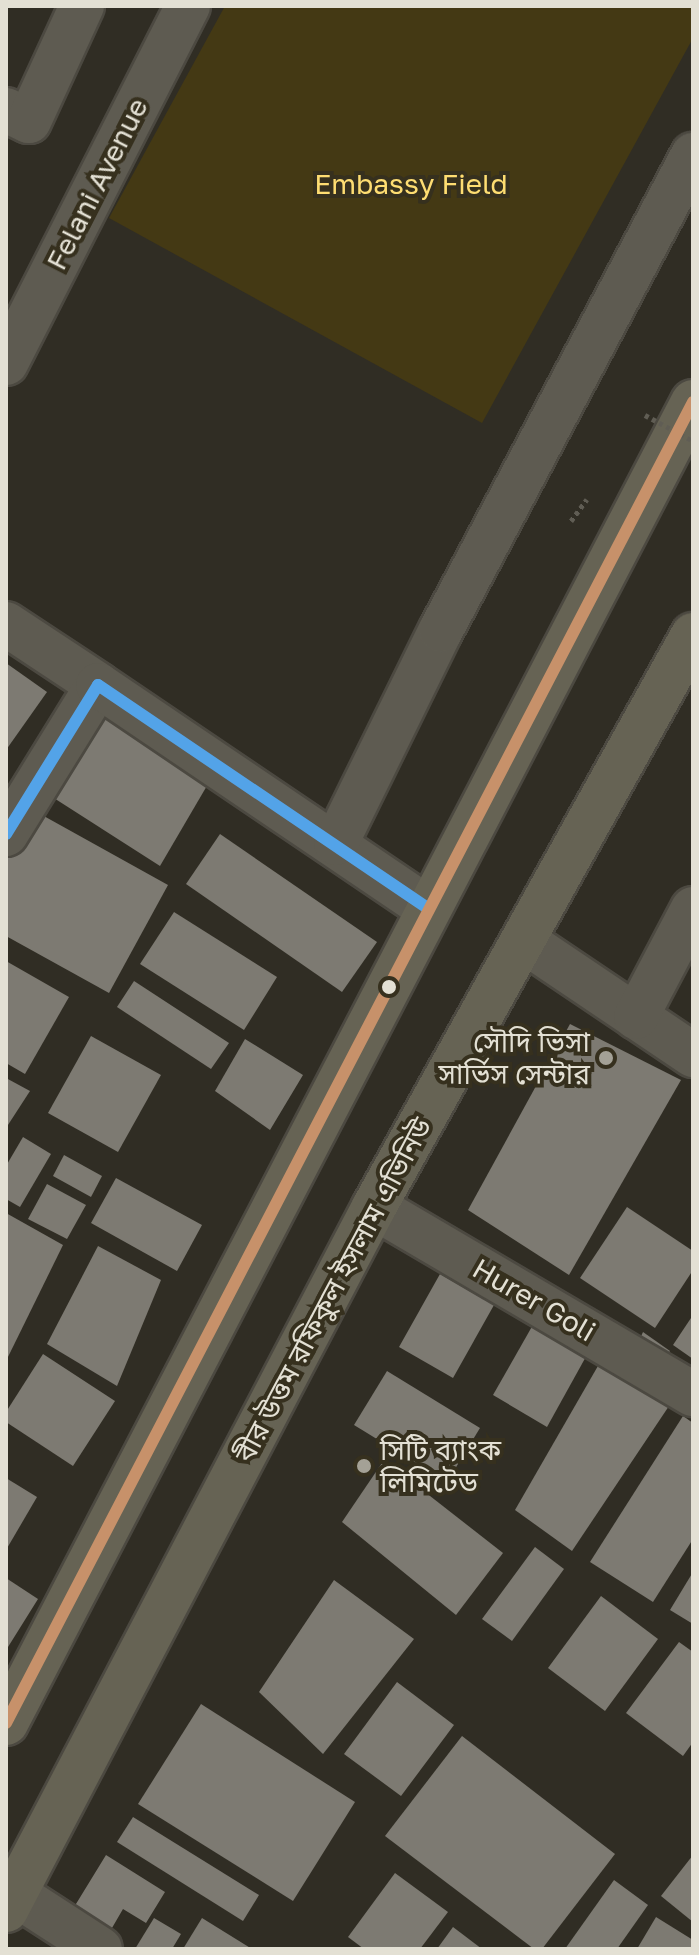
<!DOCTYPE html>
<html>
<head>
<meta charset="utf-8">
<style>
  body { margin:0 }
  #map { position:relative; width:699px; height:1955px; overflow:hidden; background:#302d24; font-family:"Golos Text","Noto Sans Bengali",sans-serif }
  div>[style] { position:absolute }
  [style*='--x'] { left:calc(var(--x)*1px); top:calc(var(--y)*1px); width:calc(var(--w)*1px); rotate:calc(var(--a)*1deg) }
  .green>* { inset:0; background:#443914 }
  .building>* { inset:0; background:#7d7a72 }
  .path>* { height:5px; margin-top:-2.5px; transform-origin:0; background:repeating-linear-gradient(90deg,#605d54 0 4px,transparent 0 8px) }
  .roads { filter:drop-shadow(2px 0 #4c4941) drop-shadow(-2px 0 #4c4941) drop-shadow(0 2px #4c4941) drop-shadow(0 -2px #4c4941) }
  .minor>* { height:44px; margin:-22px; padding:0 22px; transform-origin:22px; border-radius:22px; background:#5e5b51 }
  .major>* { height:44px; margin:-22px; padding:0 22px; transform-origin:22px; border-radius:22px; background:#666354 }
  .path-bridge>* { height:5px; margin-top:-2.5px; transform-origin:0; background:repeating-linear-gradient(90deg,#605d54 0 4px,transparent 0 8px) }
  .bus-1>* { height:12px; margin:-6px; padding:0 6px; transform-origin:6px; border-radius:6px; background:#53a3e8 }
  .bus-2>* { height:12px; margin:-6px; padding:0 6px; transform-origin:6px; border-radius:6px; background:#c7916a }
  .dots>* { width:22px; height:22px; translate:-50% -50%; box-sizing:border-box; border:4px solid #36301e; border-radius:50% }
  span { translate:-50% -50%; white-space:nowrap; text-align:center; line-height:1.15; -webkit-text-stroke:8px #36301e; paint-order:stroke }
  .street-label { font-size:28px; color:#e3e0d4 }
  .park-label { font-size:28px; color:#fedd72 }
  .poi-label { font-size:28px; color:#e3e0d4 }
  .right { translate:-100% -50%; text-align:right }
  .left { translate:0 -50%; text-align:left }
  .frame { position:absolute; inset:0; border:8px solid #e3e0d4; pointer-events:none }
</style>
</head>
<body>
<div id="map">
  <div class="green">
    <i style="clip-path:polygon(225px 6px,693px 6px,693px 38px,482px 423px,109px 218px)"></i>
  </div>
  <div class="building">
    <i style="clip-path:polygon(6px 663px,47px 692px,6px 750px)"></i>
    <i style="clip-path:polygon(101px 707px,208px 784px,160px 866px,46px 793px)"></i>
    <i style="clip-path:polygon(24px 805px,168px 885px,109px 993px,6px 936px,6px 838px)"></i>
    <i style="clip-path:polygon(220px 834px,377px 942px,342px 992px,186px 884px)"></i>
    <i style="clip-path:polygon(174px 912px,277px 977px,244px 1030px,140px 964px)"></i>
    <i style="clip-path:polygon(6px 961px,69px 997px,25px 1074px,6px 1063px)"></i>
    <i style="clip-path:polygon(134px 981px,229px 1043px,211px 1069px,117px 1007px)"></i>
    <i style="clip-path:polygon(570px 1024px,681px 1080px,569px 1275px,468px 1210px)"></i>
    <i style="clip-path:polygon(91px 1036px,161px 1075px,118px 1152px,48px 1113px)"></i>
    <i style="clip-path:polygon(245px 1039px,303px 1075px,270px 1130px,215px 1091px)"></i>
    <i style="clip-path:polygon(6px 1078px,30px 1091px,6px 1128px)"></i>
    <i style="clip-path:polygon(23px 1137px,51px 1154px,20px 1207px,6px 1199px,6px 1166px)"></i>
    <i style="clip-path:polygon(64px 1155px,102px 1176px,91px 1197px,53px 1176px)"></i>
    <i style="clip-path:polygon(116px 1178px,202px 1225px,177px 1271px,91px 1223px)"></i>
    <i style="clip-path:polygon(47px 1184px,86px 1205px,67px 1239px,28px 1219px)"></i>
    <i style="clip-path:polygon(627px 1207px,693px 1251px,693px 1270px,655px 1328px,580px 1278px)"></i>
    <i style="clip-path:polygon(6px 1213px,63px 1245px,6px 1361px)"></i>
    <i style="clip-path:polygon(98px 1246px,161px 1280px,117px 1386px,47px 1344px)"></i>
    <i style="clip-path:polygon(440px 1274px,494px 1305px,453px 1378px,399px 1347px)"></i>
    <i style="clip-path:polygon(693px 1315px,693px 1359px,673px 1345px)"></i>
    <i style="clip-path:polygon(534px 1323px,588px 1353px,547px 1427px,493px 1395px)"></i>
    <i style="clip-path:polygon(643px 1332px,670px 1351px,662px 1362px,637px 1345px)"></i>
    <i style="clip-path:polygon(606px 1352px,673px 1400px,572px 1551px,515px 1510px)"></i>
    <i style="clip-path:polygon(43px 1354px,115px 1401px,73px 1466px,6px 1422px,6px 1412px)"></i>
    <i style="clip-path:polygon(387px 1371px,480px 1428px,447px 1482px,354px 1425px)"></i>
    <i style="clip-path:polygon(683px 1416px,693px 1423px,693px 1539px,653px 1602px,590px 1562px)"></i>
    <i style="clip-path:polygon(384px 1460px,503px 1553px,456px 1615px,342px 1522px)"></i>
    <i style="clip-path:polygon(6px 1478px,37px 1497px,6px 1550px)"></i>
    <i style="clip-path:polygon(535px 1547px,564px 1569px,512px 1641px,482px 1619px)"></i>
    <i style="clip-path:polygon(693px 1572px,693px 1624px,670px 1610px)"></i>
    <i style="clip-path:polygon(6px 1578px,38px 1599px,8px 1647px,6px 1645px)"></i>
    <i style="clip-path:polygon(334px 1580px,414px 1639px,323px 1754px,259px 1692px)"></i>
    <i style="clip-path:polygon(601px 1596px,658px 1639px,605px 1711px,548px 1668px)"></i>
    <i style="clip-path:polygon(679px 1642px,693px 1652px,693px 1742px,683px 1756px,626px 1713px)"></i>
    <i style="clip-path:polygon(397px 1682px,454px 1725px,401px 1796px,344px 1754px)"></i>
    <i style="clip-path:polygon(201px 1704px,355px 1802px,293px 1901px,138px 1804px)"></i>
    <i style="clip-path:polygon(462px 1736px,615px 1854px,542px 1949px,534px 1949px,385px 1836px)"></i>
    <i style="clip-path:polygon(133px 1817px,259px 1895px,243px 1921px,117px 1842px)"></i>
    <i style="clip-path:polygon(106px 1855px,165px 1892px,146px 1923px,123px 1909px,105px 1940px,68px 1917px)"></i>
    <i style="clip-path:polygon(693px 1855px,693px 1922px,661px 1896px)"></i>
    <i style="clip-path:polygon(395px 1873px,448px 1912px,420px 1949px,364px 1949px,348px 1937px)"></i>
    <i style="clip-path:polygon(614px 1880px,648px 1905px,617px 1949px,565px 1949px)"></i>
    <i style="clip-path:polygon(656px 1917px,693px 1940px,693px 1949px,637px 1949px)"></i>
    <i style="clip-path:polygon(154px 1918px,181px 1934px,172px 1949px,135px 1949px)"></i>
    <i style="clip-path:polygon(202px 1918px,252px 1949px,183px 1949px)"></i>
    <i style="clip-path:polygon(453px 1927px,482px 1949px,437px 1949px)"></i>
  </div>
  <div class="path">
    <i style="--x:571;--y:521;--w:27;--a:-54"></i>
  </div>
  <div class="roads">
    <div class="minor">
      <i style="--x:6;--y:110;--w:25;--a:26"></i>
      <i style="--x:29;--y:121;--w:127;--a:-65.3"></i>
      <i style="--x:6;--y:363;--w:401;--a:-63"></i>
      <i style="--x:6;--y:624;--w:110;--a:33.5"></i>
      <i style="--x:6;--y:834;--w:175;--a:-58.3"></i>
      <i style="--x:98;--y:685;--w:397;--a:34.1"></i>
      <i style="--x:336;--y:843;--w:237;--a:-63.8"></i>
      <i style="--x:441;--y:630;--w:538;--a:-62.05"></i>
      <i style="--x:524;--y:941;--w:204;--a:34"></i>
      <i style="--x:636;--y:1017;--w:122;--a:-62.2"></i>
      <i style="--x:374;--y:1207;--w:370;--a:30.4"></i>
      <i style="--x:15;--y:1894;--w:101;--a:32.9"></i>
    </div>
    <div class="major">
      <i style="--x:6;--y:1723;--w:1489;--a:-62.52"></i>
      <i style="--x:6;--y:1910;--w:793;--a:-62.37"></i>
      <i style="--x:374;--y:1207;--w:655;--a:-60.85"></i>
    </div>
  </div>
  <div class="path-bridge">
    <i style="--x:645;--y:415;--w:55;--a:28.4"></i>
  </div>
  <div class="bus-1">
    <i style="--x:6;--y:834;--w:175;--a:-58.3"></i>
    <i style="--x:98;--y:685;--w:397;--a:34.1"></i>
  </div>
  <div class="bus-2">
    <i style="--x:6;--y:1723;--w:1489;--a:-62.52"></i>
  </div>
  <div class="dots">
    <i style="left:389px;top:987px;background:#e3e0d4"></i>
    <i style="left:606px;top:1058px;background:#a4a196"></i>
    <i style="left:364px;top:1466px;background:#a4a196"></i>
  </div>
  <div class="street-label">
    <span style="left:97px;top:184px;rotate:-63deg">Felani Avenue</span>
    <span style="left:333px;top:1290px;rotate:-62deg">বীর উত্তম রফিকুল ইসলাম এভিনিউ</span>
    <span style="left:534px;top:1300px;rotate:30deg">Hurer Goli</span>
  </div>
  <div class="park-label">
    <span style="left:411px;top:184px">Embassy Field</span>
  </div>
  <div class="poi-label">
    <span class="right" style="left:590px;top:1058px">সৌদি ভিসা<br>সার্ভিস সেন্টার</span>
    <span class="left" style="left:380px;top:1466px">সিটি ব্যাংক<br>লিমিটেড</span>
  </div>
  <div class="frame"></div>
</div>
</body>
</html>
